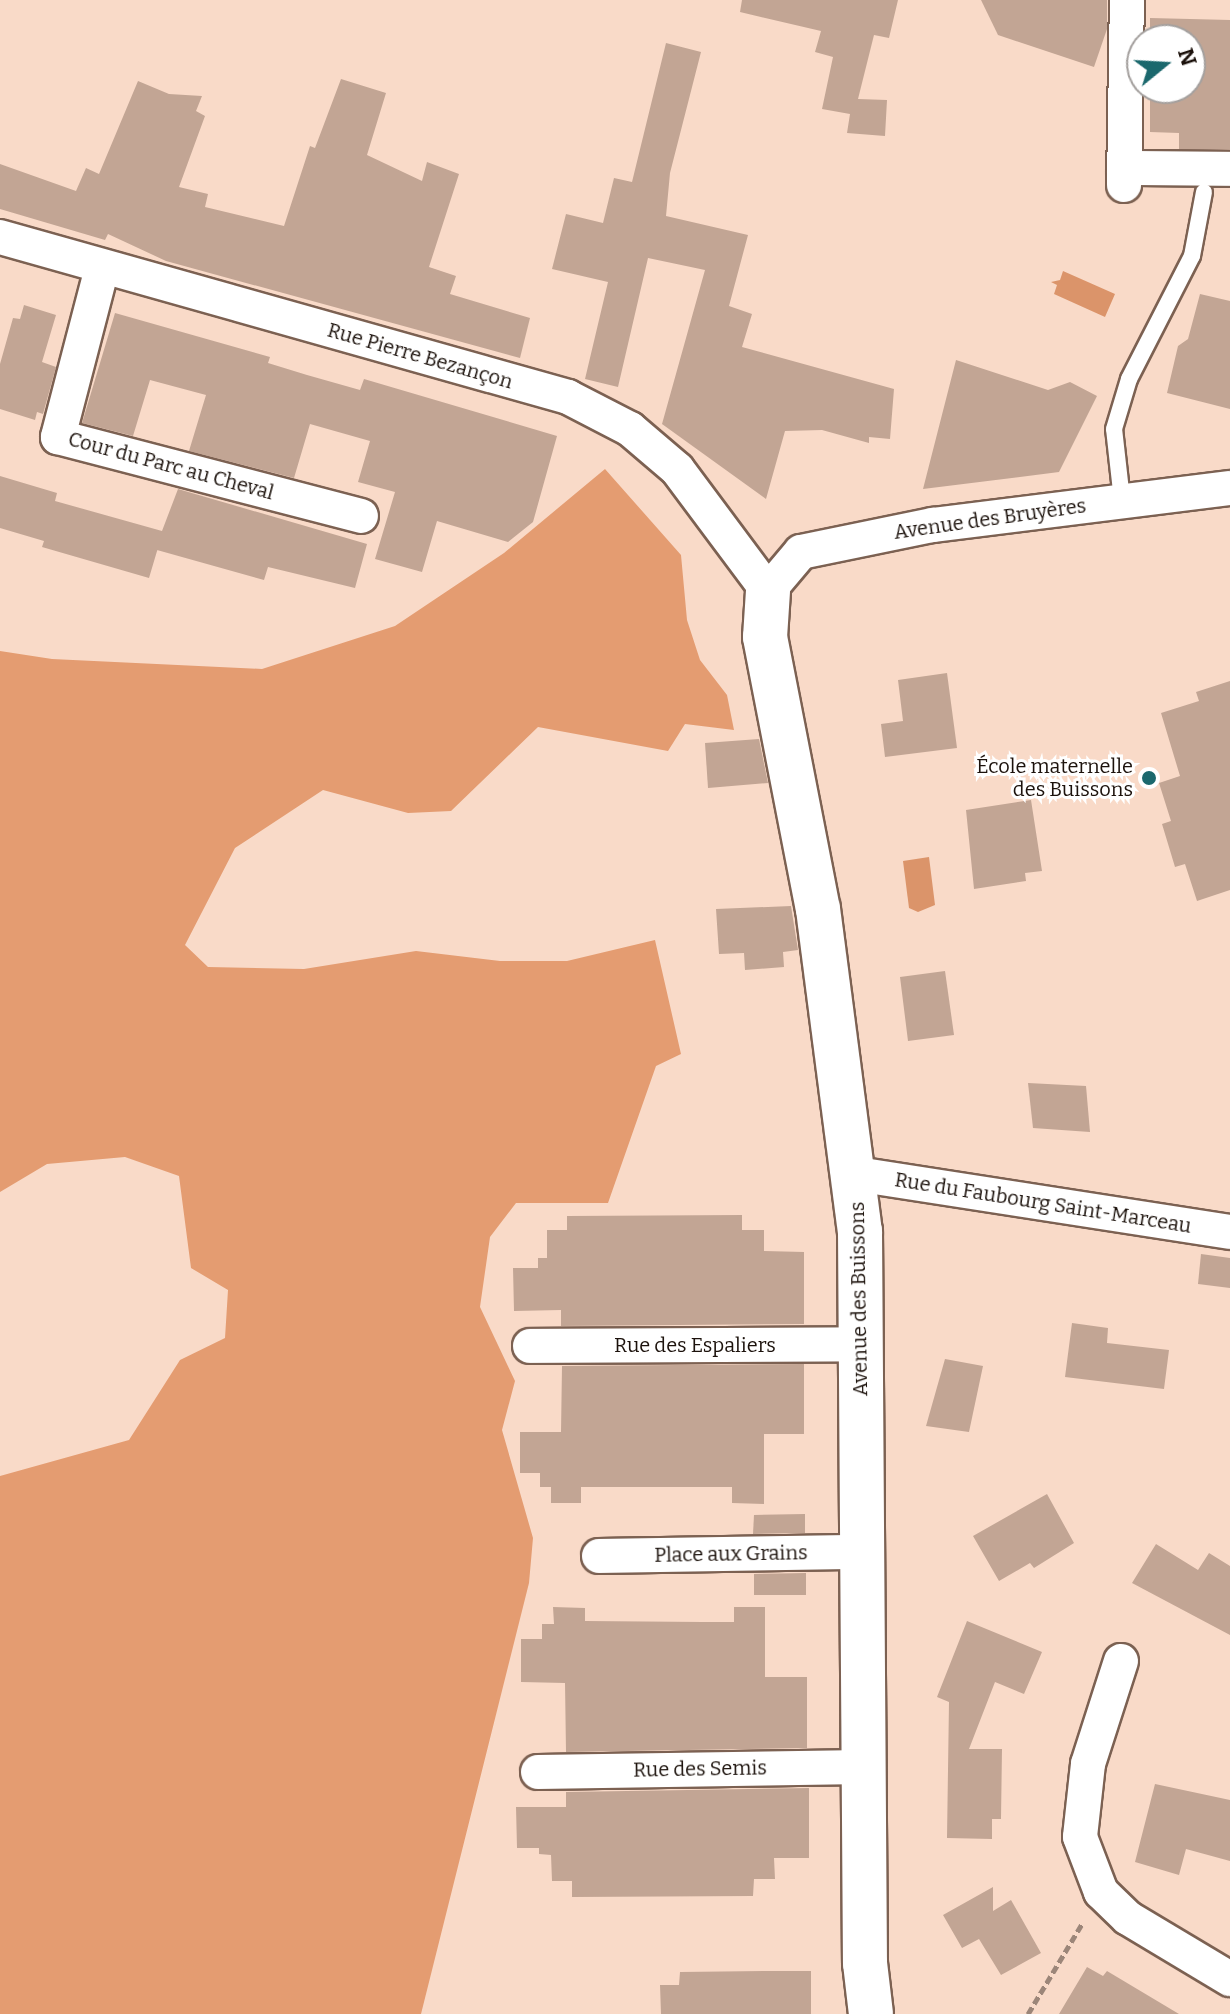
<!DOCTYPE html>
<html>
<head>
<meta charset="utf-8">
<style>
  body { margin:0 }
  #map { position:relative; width:1230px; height:2014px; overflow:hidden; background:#f9dac8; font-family:Bitter,serif }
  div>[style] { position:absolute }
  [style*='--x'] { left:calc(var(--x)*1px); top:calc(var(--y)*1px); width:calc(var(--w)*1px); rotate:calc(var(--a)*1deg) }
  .forest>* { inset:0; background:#e49c71 }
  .water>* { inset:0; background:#db946a }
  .building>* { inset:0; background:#c2a594 }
  .path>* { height:5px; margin-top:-2.5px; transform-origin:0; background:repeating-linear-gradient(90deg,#9c8679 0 8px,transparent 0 12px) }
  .roads { filter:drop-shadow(2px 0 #7c6152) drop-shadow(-2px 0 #7c6152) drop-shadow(0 2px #7c6152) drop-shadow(0 -2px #7c6152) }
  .lane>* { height:16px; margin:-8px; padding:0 8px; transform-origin:8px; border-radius:8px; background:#fff }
  .street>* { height:34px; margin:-17px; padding:0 17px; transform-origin:17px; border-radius:17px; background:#fff }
  .secondary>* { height:44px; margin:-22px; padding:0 22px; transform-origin:22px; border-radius:22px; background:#fff }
  .dots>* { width:22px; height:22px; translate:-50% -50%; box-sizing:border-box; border:4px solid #fff; border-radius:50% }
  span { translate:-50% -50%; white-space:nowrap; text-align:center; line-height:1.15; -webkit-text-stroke:6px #fff; paint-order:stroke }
  .street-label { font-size:20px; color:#1c120c }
  .poi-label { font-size:20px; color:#1c120c }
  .right { translate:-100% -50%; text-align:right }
  .north { position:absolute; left:1126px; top:24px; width:80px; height:80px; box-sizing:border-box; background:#fff; border:2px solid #a4a09e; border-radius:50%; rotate:72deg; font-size:22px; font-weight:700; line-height:32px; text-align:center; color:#1c120c }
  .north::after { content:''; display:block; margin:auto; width:28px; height:36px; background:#1b686d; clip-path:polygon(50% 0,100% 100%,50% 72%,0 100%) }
</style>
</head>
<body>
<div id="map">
  <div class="forest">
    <i style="clip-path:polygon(605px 469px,681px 555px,687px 620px,700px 660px,727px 695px,734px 730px,685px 724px,668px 751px,538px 727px,451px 811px,408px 813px,323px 790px,235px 848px,185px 945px,208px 967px,304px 969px,416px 951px,500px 961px,567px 961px,655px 940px,681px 1054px,656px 1066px,608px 1203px,516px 1203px,490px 1237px,480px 1307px,515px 1381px,502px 1430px,533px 1538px,529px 1583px,421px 2014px,0 2014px,0 1476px,129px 1440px,180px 1360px,225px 1338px,228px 1290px,191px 1268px,179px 1176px,125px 1157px,47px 1164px,0 1192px,0 651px,52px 659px,262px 669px,395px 626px,504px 553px)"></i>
  </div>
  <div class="water">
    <i style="clip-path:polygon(1063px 271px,1115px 294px,1105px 317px,1054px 294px,1057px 285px,1051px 282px,1060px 280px)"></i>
    <i style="clip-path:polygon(929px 857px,935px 905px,918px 912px,909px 908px,903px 861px)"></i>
  </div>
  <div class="building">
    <i style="clip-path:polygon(742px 0,898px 0,889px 38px,874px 35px,858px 99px,887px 100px,885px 136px,847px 133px,850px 114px,822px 109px,833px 57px,815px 52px,821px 31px,740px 12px)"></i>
    <i style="clip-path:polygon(981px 0,1107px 0,1107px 29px,1094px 67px,998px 35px)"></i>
    <i style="clip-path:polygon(1150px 18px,1230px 20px,1230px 149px,1179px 149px,1179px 133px,1150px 132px,1150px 88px,1190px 88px,1190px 40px,1150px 40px)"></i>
    <i style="clip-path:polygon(666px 43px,701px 52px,670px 173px,666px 216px,748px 235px,729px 306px,752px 314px,742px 347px,894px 389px,890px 439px,869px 437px,869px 443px,822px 430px,785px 431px,766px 499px,662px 424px,705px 270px,648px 258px,618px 387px,585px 379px,608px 282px,552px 269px,566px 214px,603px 223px,614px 178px,632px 182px)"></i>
    <i style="clip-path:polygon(341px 79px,386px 93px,367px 155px,422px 181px,427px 162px,459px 174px,429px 267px,456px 276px,450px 294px,530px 318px,520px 358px,166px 261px,108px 234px,105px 240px,0 209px,0 164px,76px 191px,86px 168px,99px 174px,138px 81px,169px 94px,202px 96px,196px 111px,205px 116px,179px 187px,208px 194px,205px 207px,284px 226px,310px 146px,315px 148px)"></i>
    <i style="clip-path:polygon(1200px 294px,1230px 301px,1230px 409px,1167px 393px,1178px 346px,1188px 339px)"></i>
    <i style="clip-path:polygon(24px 305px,56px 315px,42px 362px,56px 367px,43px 414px,37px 412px,35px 420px,0 409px,0 364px,13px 318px,20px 319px)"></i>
    <i style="clip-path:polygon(115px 313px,270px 357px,268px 363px,307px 375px,360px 390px,364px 379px,557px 436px,533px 522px,508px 542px,437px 521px,422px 572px,375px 559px,395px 492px,358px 482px,370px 441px,310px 424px,294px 478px,189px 451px,206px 395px,150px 380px,133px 436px,82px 423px)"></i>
    <i style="clip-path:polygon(956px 360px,1048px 390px,1070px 382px,1097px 396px,1059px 472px,923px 489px)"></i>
    <i style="clip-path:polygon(0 476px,57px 493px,55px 501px,162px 531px,178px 489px,367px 544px,355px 588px,268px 567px,264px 580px,157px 550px,160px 541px,149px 578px,42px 547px,44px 541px,0 528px)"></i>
    <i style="clip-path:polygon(947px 673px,957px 748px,885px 757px,881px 724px,903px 721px,898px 680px)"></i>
    <i style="clip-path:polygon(1230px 681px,1230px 890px,1197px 901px,1185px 864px,1175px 867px,1162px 824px,1171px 821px,1159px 783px,1180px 776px,1161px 713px,1199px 701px,1196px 692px)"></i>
    <i style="clip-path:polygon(759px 739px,768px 783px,708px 788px,705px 743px)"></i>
    <i style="clip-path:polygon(1031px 800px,1042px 871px,1025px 873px,1026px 881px,974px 889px,966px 810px)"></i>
    <i style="clip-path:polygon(791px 906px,798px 950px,783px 952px,784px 967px,745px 970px,744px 953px,719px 954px,716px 909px)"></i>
    <i style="clip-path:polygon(945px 971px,954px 1035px,908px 1041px,900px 977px)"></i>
    <i style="clip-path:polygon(1028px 1083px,1086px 1086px,1090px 1132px,1033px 1128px)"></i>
    <i style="clip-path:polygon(742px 1215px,742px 1230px,764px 1230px,764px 1251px,804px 1252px,804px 1324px,561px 1326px,561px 1310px,514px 1311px,513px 1268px,538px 1268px,538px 1258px,547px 1258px,547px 1230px,567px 1230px,567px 1216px)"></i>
    <i style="clip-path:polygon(1201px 1254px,1230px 1258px,1230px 1288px,1198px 1284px)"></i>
    <i style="clip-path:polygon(1072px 1323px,1108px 1328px,1107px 1343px,1169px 1350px,1164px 1389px,1065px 1377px)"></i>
    <i style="clip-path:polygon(945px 1359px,983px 1366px,969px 1432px,926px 1426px)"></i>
    <i style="clip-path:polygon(804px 1364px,804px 1434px,764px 1434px,764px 1504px,732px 1503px,732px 1487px,581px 1487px,581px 1503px,551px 1503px,551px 1487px,540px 1487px,540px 1473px,520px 1473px,520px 1432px,561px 1432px,562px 1366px)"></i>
    <i style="clip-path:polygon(1047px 1494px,1074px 1543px,1034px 1568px,1030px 1563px,999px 1581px,973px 1536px)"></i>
    <i style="clip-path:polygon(805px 1514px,805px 1533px,753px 1534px,754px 1515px)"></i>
    <i style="clip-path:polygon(1156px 1544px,1198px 1570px,1209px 1553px,1230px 1566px,1230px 1635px,1132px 1583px)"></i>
    <i style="clip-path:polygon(806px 1573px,806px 1595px,754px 1595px,754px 1574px)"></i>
    <i style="clip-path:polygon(553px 1607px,585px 1608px,585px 1621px,703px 1622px,734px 1622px,734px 1607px,765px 1607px,765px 1677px,807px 1677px,807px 1748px,566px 1752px,565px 1683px,521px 1682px,521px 1639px,542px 1639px,542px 1624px,554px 1624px)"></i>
    <i style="clip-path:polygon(967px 1621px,1042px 1652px,1024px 1694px,995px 1682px,969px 1749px,1002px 1749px,1001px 1819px,992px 1819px,992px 1839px,947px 1838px,949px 1702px,937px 1697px)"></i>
    <i style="clip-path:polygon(1155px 1784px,1230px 1800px,1230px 1861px,1186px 1849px,1179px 1875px,1135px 1862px)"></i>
    <i style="clip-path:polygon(809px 1788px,809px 1858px,774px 1858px,775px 1879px,754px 1879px,753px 1896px,572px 1897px,572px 1881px,552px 1881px,551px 1855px,539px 1854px,539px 1848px,517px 1848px,516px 1807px,566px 1807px,566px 1792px)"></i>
    <i style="clip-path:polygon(993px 1887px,993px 1911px,1011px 1900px,1041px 1953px,1001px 1975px,979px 1939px,962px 1948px,943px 1915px)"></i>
    <i style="clip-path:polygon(1087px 1967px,1103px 1976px,1107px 1971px,1179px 2014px,1059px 2014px)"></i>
    <i style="clip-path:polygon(764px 1971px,811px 1971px,811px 2014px,661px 2014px,660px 1985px,679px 1985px,680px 1972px)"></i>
  </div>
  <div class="path">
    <i style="--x:1028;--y:2014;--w:107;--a:-59.1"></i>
  </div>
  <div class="roads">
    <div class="lane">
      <i style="--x:1122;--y:500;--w:71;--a:-96.4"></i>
      <i style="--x:1114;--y:429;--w:52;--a:-73.3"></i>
      <i style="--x:1129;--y:379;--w:138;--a:-62.9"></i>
      <i style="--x:1192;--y:256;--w:65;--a:-79.4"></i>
    </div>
    <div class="street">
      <i style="--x:1124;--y:168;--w:106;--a:0.5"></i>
      <i style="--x:1124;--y:185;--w:185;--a:-89.1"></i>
      <i style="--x:0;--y:237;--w:590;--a:15.73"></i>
      <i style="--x:568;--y:397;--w:70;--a:27.3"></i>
      <i style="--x:630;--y:429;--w:62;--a:40.4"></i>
      <i style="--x:677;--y:469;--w:152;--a:53.3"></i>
      <i style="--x:768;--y:591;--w:51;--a:-49.8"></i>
      <i style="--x:801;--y:552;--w:135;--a:-11.6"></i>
      <i style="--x:933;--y:525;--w:299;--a:-7.1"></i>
      <i style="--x:102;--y:268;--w:175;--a:104.6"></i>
      <i style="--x:58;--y:437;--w:313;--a:14.6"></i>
      <i style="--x:856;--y:1174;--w:378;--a:8.8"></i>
      <i style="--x:530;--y:1346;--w:331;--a:-0.3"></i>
      <i style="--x:599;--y:1556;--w:264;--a:-0.9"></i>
      <i style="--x:1121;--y:1661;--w:108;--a:107.8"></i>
      <i style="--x:1088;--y:1764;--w:73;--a:96.3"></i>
      <i style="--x:1080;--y:1837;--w:59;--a:69.1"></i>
      <i style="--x:1101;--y:1892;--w:37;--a:44"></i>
      <i style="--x:1128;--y:1918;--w:119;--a:30.9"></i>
      <i style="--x:538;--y:1772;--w:325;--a:-0.9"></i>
    </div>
    <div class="secondary">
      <i style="--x:768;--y:591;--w:46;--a:93.7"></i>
      <i style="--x:765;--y:637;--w:277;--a:79"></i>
      <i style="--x:818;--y:909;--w:325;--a:82.6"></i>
      <i style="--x:860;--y:1231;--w:732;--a:89.61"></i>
      <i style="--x:865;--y:1963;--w:51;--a:83.3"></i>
    </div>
  </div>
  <div class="dots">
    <i style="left:1149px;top:778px;background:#1b686d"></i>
  </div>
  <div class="street-label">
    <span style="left:420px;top:356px;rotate:16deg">Rue Pierre Bezançon</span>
    <span style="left:171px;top:466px;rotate:15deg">Cour du Parc au Cheval</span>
    <span style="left:990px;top:519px;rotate:-8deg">Avenue des Bruyères</span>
    <span style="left:1043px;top:1203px;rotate:9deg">Rue du Faubourg Saint-Marceau</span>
    <span style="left:859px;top:1299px;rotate:-91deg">Avenue des Buissons</span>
    <span style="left:695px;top:1345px">Rue des Espaliers</span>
    <span style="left:731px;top:1554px;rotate:-1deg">Place aux Grains</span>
    <span style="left:700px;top:1769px;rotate:-1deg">Rue des Semis</span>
  </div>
  <div class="poi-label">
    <span class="right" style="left:1133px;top:778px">École maternelle<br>des Buissons</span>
  </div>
  <div class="north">N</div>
</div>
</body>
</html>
